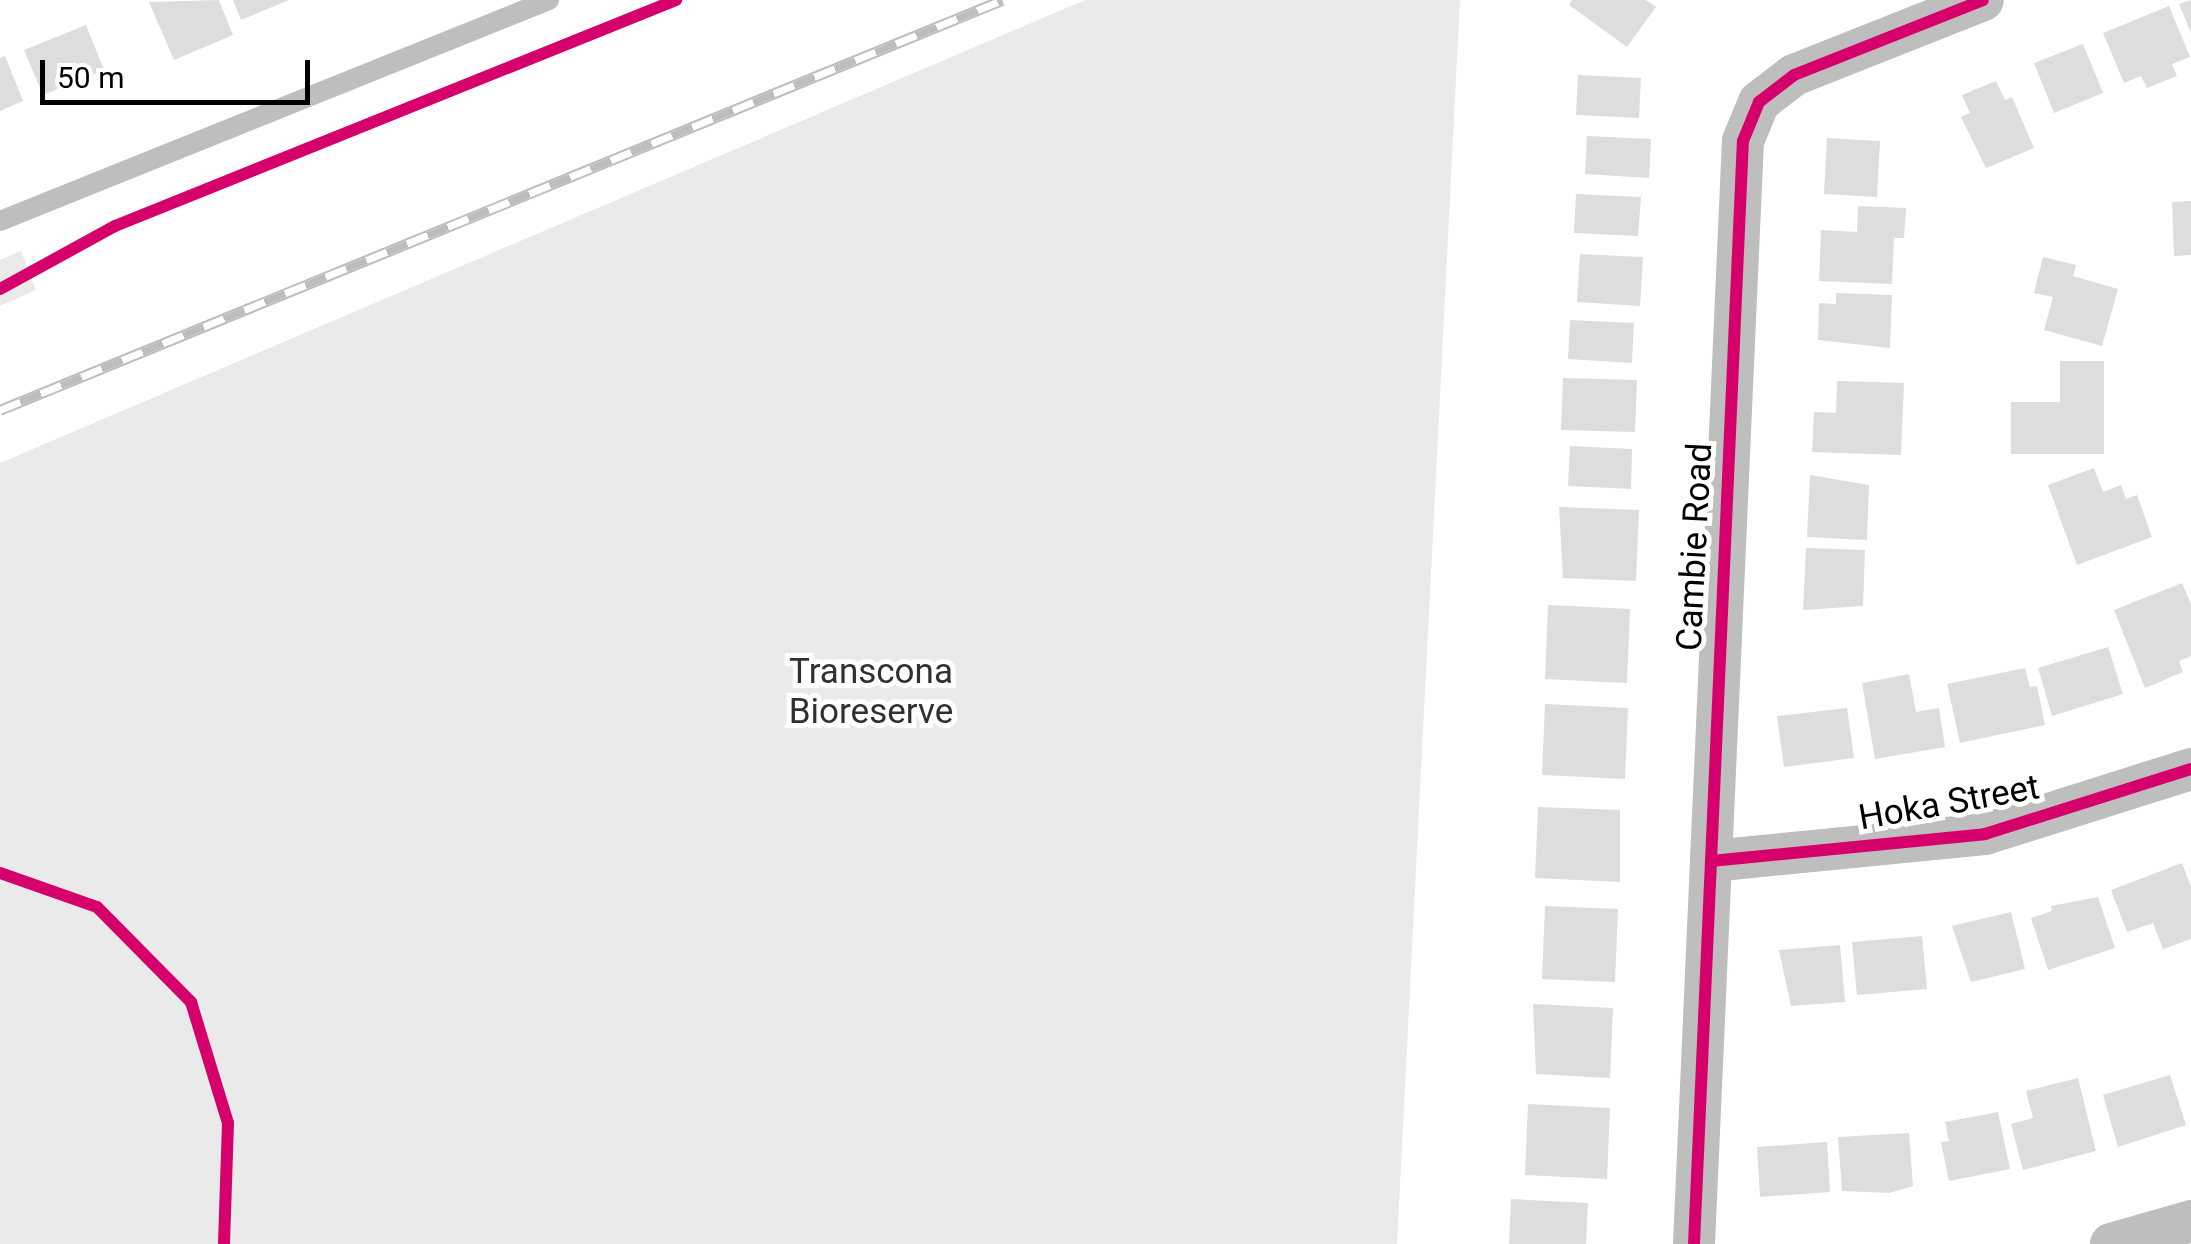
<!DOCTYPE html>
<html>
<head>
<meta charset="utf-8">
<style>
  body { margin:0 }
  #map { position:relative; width:2191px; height:1244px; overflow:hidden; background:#fff; font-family:Roboto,sans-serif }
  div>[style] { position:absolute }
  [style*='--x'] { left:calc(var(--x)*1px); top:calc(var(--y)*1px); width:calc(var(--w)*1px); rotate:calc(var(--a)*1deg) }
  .green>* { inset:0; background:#eaeaea }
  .building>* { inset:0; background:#ddd }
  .service>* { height:20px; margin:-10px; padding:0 10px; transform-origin:10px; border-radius:10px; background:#bebebe }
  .minor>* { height:42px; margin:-21px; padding:0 21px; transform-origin:21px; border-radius:21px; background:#bebebe }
  .rail>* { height:11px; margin-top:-5.5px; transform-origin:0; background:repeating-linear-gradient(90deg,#fff 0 22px,#bdbdbd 0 44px); box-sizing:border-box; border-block:2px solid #bdbdbd }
  .cycleway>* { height:12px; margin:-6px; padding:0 6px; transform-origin:6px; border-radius:6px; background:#d6006c }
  span { translate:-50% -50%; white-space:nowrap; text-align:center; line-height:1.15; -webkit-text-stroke:10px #fff; paint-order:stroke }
  .street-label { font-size:35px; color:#000 }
  .park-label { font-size:35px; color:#303030 }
  .scale { position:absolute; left:40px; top:60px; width:270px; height:45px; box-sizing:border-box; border:5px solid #000; border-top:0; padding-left:12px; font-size:30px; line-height:35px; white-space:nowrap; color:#000; -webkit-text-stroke:8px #fff; paint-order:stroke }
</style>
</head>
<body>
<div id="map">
  <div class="green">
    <i style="clip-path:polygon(1085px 0,1460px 0,1397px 1244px,0 1244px,0 463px)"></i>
    <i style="clip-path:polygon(21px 251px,36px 290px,0 306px,0 260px)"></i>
  </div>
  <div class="building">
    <i style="clip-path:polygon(219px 0,233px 35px,174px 60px,149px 2px)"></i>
    <i style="clip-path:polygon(233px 0,289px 0,241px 20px)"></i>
    <i style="clip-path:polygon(1572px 0,1646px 0,1656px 7px,1627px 47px,1569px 5px)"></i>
    <i style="clip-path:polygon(2191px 0,2191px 33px,2179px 4px)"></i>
    <i style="clip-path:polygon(2169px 6px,2190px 57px,2172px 64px,2177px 76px,2147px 88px,2141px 76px,2124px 83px,2103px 33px)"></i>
    <i style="clip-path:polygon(86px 25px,104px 70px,43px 95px,24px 50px)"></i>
    <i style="clip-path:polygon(2083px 44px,2103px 93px,2054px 113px,2034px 63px)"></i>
    <i style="clip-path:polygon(5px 56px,23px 101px,0 111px,0 58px)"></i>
    <i style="clip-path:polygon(1578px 75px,1641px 78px,1639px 118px,1576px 115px)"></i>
    <i style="clip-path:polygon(1996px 81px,2005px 100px,2012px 97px,2034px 148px,1986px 168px,1961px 117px,1970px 113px,1962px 95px)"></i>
    <i style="clip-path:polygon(1587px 136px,1651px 139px,1649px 178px,1585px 174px)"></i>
    <i style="clip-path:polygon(1827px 138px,1880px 141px,1877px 197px,1824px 194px)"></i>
    <i style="clip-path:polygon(1576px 194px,1641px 197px,1638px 236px,1574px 233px)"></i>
    <i style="clip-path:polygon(2191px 201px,2191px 255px,2174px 256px,2172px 202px)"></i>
    <i style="clip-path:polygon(1858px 206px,1906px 208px,1904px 238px,1894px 238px,1892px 284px,1819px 281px,1821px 230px,1857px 232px)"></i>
    <i style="clip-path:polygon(1580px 254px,1643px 257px,1640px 306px,1577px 302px)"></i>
    <i style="clip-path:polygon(2043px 257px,2076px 265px,2073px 276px,2118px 289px,2102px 346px,2044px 330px,2053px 297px,2034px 293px)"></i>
    <i style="clip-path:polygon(1836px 293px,1892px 295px,1890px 348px,1818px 340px,1819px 303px,1836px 304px)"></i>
    <i style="clip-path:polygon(1570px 320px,1634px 323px,1632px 363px,1568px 359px)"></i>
    <i style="clip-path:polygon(2060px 361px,2104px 361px,2104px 454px,2011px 454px,2011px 402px,2060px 402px)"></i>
    <i style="clip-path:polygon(1563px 378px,1637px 380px,1635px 432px,1561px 430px)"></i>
    <i style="clip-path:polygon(1837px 381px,1904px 383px,1901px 455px,1812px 452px,1814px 412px,1836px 413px)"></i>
    <i style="clip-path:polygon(1570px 446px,1632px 449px,1631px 489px,1568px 486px)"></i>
    <i style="clip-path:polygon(2094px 468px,2103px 492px,2121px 485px,2126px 499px,2137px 495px,2152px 537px,2077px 565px,2048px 485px)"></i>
    <i style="clip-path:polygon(1810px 475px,1869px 485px,1867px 540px,1807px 537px)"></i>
    <i style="clip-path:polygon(1559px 507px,1639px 510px,1636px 581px,1563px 578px)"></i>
    <i style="clip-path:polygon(1806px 548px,1865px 550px,1863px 606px,1803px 610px)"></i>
    <i style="clip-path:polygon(2182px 583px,2191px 604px,2191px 656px,2179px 661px,2183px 672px,2145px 688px,2114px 610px)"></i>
    <i style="clip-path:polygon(1548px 605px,1630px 609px,1627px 683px,1545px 679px)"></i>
    <i style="clip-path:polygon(2108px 647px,2123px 694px,2052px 716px,2038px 668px)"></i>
    <i style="clip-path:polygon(2025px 668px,2030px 687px,2037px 686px,2045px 725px,1960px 743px,1947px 684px)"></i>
    <i style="clip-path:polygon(1909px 674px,1916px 712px,1939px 708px,1945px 747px,1875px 759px,1862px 683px)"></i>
    <i style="clip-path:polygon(1545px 704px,1628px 708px,1625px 779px,1542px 775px)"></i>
    <i style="clip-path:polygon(1847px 708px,1854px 758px,1784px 767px,1777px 716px)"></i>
    <i style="clip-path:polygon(1538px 807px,1620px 810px,1620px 882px,1535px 878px)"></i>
    <i style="clip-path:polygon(2182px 863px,2191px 887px,2191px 939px,2163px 949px,2153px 923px,2127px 932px,2111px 890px)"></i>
    <i style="clip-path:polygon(2098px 897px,2115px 948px,2048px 970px,2031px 918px,2052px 911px,2051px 906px)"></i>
    <i style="clip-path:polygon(1545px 906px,1618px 909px,1615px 982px,1542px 979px)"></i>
    <i style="clip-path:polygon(2011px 912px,2025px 969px,1971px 982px,1952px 926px)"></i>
    <i style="clip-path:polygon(1922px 936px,1927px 989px,1857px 995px,1852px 942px)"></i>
    <i style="clip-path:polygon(1840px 945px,1845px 1002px,1791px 1006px,1779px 950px)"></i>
    <i style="clip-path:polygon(1533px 1004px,1613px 1008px,1610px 1078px,1536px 1074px)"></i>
    <i style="clip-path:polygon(2170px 1075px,2186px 1125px,2118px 1147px,2103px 1095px)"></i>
    <i style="clip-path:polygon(2078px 1078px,2096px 1151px,2023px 1170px,2011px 1124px,2033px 1118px,2026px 1091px)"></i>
    <i style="clip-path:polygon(1528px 1104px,1610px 1108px,1607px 1179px,1525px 1175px)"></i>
    <i style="clip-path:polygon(1998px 1112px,2010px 1169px,1949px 1181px,1941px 1142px,1949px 1141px,1945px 1122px)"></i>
    <i style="clip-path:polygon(1909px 1133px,1913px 1186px,1889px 1193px,1842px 1191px,1838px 1137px)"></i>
    <i style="clip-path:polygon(1827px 1142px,1830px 1192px,1760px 1197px,1757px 1147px)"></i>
    <i style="clip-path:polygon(1511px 1199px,1588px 1203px,1586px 1244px,1509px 1244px)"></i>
  </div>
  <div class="service">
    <i style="--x:0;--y:221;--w:592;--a:-21.93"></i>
  </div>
  <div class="minor">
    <i style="--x:1711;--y:861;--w:275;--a:-5.6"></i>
    <i style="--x:1985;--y:834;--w:216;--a:-17.5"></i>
    <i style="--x:1694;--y:1244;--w:1104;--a:-87.46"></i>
    <i style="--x:1743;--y:141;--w:42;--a:-67.7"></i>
    <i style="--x:1759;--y:102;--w:44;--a:-37.6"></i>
    <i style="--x:1794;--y:75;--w:203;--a:-21.6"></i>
    <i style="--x:2111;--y:1244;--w:83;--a:-16"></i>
  </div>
  <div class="rail">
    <i style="--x:0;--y:410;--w:1083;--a:-22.25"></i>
  </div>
  <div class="cycleway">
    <i style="--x:0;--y:289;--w:131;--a:-28.7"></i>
    <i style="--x:115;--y:226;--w:605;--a:-21.94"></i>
    <i style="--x:1711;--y:861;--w:275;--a:-5.6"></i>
    <i style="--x:1985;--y:834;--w:216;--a:-17.5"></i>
    <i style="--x:0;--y:873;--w:103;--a:19.3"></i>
    <i style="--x:97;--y:907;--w:134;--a:45.3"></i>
    <i style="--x:191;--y:1002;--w:127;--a:73"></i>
    <i style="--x:228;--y:1123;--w:121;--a:91.9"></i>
    <i style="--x:1694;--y:1244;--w:1104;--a:-87.46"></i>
    <i style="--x:1743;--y:141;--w:42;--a:-67.7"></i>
    <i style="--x:1759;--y:102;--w:44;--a:-37.6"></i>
    <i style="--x:1794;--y:75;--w:203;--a:-21.6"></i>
  </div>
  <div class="street-label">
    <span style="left:1695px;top:547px;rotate:-87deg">Cambie Road</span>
    <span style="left:1949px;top:803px;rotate:-10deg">Hoka Street</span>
  </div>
  <div class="park-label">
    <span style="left:871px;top:692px">Transcona<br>Bioreserve</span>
  </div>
  <div class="scale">50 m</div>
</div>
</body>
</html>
